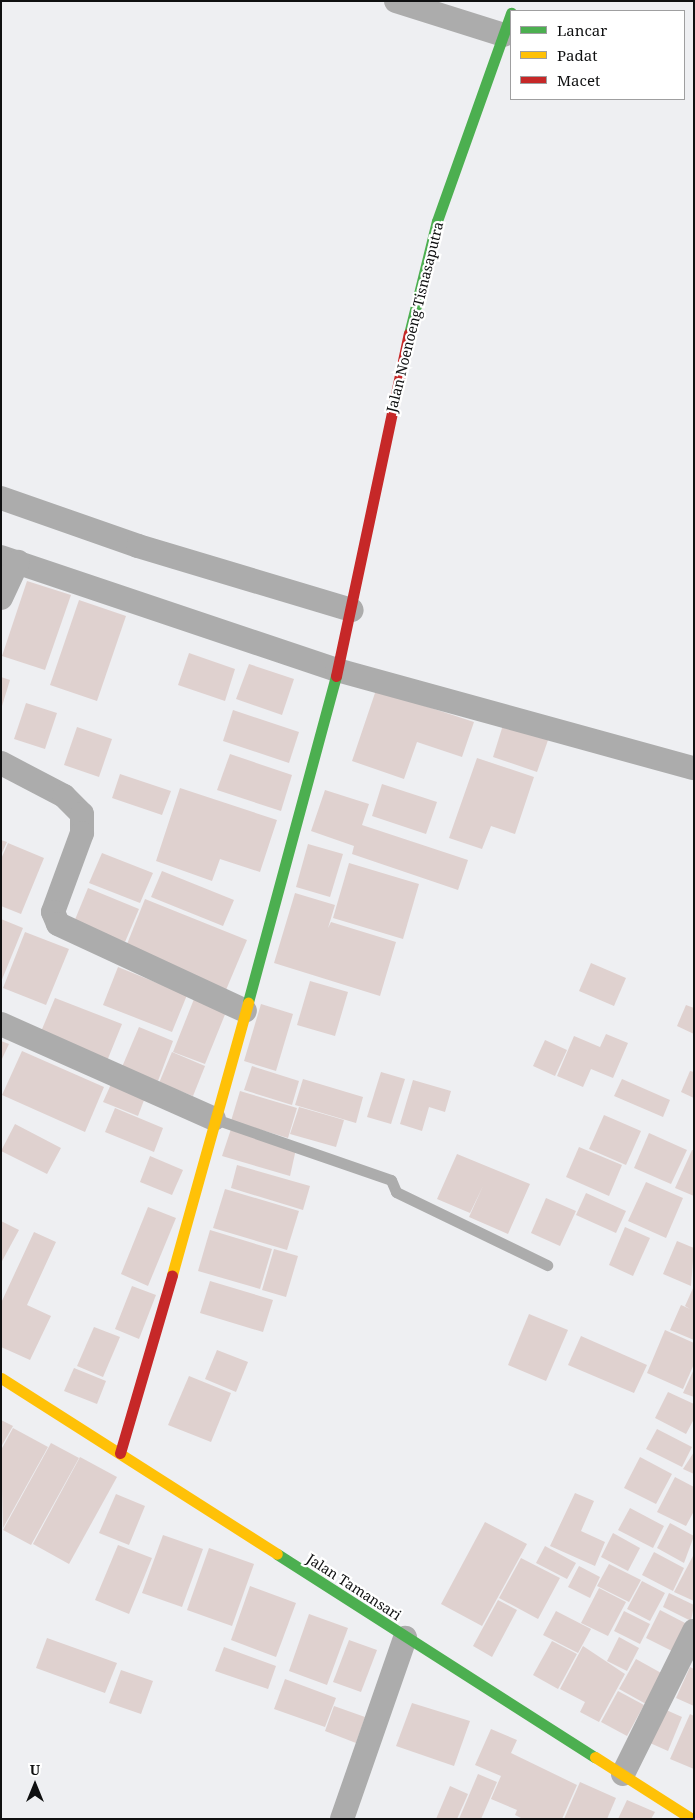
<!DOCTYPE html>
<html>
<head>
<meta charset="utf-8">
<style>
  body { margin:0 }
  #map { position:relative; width:695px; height:1820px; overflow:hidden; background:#eeeff2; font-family:"Noto Serif",serif }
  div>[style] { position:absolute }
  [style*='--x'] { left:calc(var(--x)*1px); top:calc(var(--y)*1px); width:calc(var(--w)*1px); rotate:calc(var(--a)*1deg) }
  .building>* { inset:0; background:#dfd1cf }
  .lane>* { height:11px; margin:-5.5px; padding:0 5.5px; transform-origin:5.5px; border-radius:5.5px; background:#acacac }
  .street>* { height:24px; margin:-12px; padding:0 12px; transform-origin:12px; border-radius:12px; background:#acacac }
  .fast>* { height:11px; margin:-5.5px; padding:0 5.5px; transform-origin:5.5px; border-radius:5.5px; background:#4caf50 }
  .slow>* { height:11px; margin:-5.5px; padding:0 5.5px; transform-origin:5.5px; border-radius:5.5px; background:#ffc107 }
  .jam>* { height:11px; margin:-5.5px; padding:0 5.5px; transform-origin:5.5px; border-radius:5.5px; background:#c62828 }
  span { translate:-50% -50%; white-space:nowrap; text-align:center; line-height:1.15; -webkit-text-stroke:4.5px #fff; paint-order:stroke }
  .street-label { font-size:14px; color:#0f1011 }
  .frame { position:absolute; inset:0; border:2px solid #0f1011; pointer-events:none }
  .legend { position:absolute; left:510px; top:10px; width:175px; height:90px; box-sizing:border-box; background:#fff; border:1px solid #9f9fa0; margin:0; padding:6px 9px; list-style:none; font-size:15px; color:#0f1011 }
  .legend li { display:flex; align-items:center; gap:10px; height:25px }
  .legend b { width:25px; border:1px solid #9f9fa0 }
  .north { position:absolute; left:10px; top:1760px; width:50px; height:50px; -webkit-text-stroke:4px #fff; paint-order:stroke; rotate:0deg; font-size:14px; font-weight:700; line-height:20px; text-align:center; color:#0f1011 }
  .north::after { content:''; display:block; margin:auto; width:18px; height:22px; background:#0f1011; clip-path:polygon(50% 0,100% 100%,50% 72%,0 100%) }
</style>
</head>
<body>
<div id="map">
  <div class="building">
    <i style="clip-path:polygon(27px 581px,71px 595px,45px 670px,2px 656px)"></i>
    <i style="clip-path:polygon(79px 600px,126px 616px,97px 701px,50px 685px)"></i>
    <i style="clip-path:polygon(189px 653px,235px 669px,225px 701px,178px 685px)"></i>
    <i style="clip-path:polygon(249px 664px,294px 679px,282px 715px,236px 699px)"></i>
    <i style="clip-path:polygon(1px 677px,10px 680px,2px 706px,1px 706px)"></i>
    <i style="clip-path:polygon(376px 690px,474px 722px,462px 757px,417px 742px,404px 779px,352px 761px)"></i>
    <i style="clip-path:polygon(26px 703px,57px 713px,45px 749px,14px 739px)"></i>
    <i style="clip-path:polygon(233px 710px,299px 732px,289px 763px,223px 741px)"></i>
    <i style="clip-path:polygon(503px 725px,548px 740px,537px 772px,493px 757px)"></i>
    <i style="clip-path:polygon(77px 727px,112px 739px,99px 777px,64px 765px)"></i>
    <i style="clip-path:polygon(230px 754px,292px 775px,281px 811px,217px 790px)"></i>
    <i style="clip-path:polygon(477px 758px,534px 777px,515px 834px,491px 826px,482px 849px,449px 838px)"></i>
    <i style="clip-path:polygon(120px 774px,171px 791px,162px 815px,112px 798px)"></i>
    <i style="clip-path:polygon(382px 784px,437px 802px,426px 834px,372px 816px)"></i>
    <i style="clip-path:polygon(180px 788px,277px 820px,260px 872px,220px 859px,212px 881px,156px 861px)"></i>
    <i style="clip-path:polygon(325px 790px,369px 804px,362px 825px,468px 860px,458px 890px,352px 854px,354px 846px,311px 831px)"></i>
    <i style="clip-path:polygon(1px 840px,7px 842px,1px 855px)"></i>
    <i style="clip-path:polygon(8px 843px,44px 858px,21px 914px,1px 906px,1px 859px)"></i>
    <i style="clip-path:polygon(308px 844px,343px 854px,330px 897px,296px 887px)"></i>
    <i style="clip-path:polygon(102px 853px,153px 873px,140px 903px,89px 883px)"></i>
    <i style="clip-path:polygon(349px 863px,419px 884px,403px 939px,333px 918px)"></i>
    <i style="clip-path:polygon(162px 871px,234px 900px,223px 926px,151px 897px)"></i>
    <i style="clip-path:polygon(88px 888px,139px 909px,125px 942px,74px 922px)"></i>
    <i style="clip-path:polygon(295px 893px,335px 905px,328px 928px,331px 922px,396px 942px,380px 996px,274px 963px)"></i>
    <i style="clip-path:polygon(145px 899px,247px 940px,226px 990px,125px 949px)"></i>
    <i style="clip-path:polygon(1px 919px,23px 928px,1px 982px)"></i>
    <i style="clip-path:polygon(25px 932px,69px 949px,46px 1005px,3px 988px)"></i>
    <i style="clip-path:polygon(591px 963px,626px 978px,614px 1006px,579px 991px)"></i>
    <i style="clip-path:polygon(118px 967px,187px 995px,172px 1032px,103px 1005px)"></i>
    <i style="clip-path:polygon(310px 981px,348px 992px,335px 1036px,297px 1025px)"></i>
    <i style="clip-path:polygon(55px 998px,122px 1024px,107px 1061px,40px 1034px)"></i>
    <i style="clip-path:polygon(194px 999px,226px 1012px,205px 1064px,173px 1052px)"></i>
    <i style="clip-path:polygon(261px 1004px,293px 1014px,276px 1071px,244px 1061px)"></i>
    <i style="clip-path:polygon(686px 1005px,694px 1008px,694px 1034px,677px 1026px)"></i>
    <i style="clip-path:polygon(139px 1027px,173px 1041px,158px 1081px,122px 1067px)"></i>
    <i style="clip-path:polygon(606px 1034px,628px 1043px,613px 1078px,591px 1069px,583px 1087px,557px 1076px,574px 1036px,600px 1047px)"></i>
    <i style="clip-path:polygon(545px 1040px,567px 1050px,555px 1076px,533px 1066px)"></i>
    <i style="clip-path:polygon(1px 1041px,9px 1044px,1px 1061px)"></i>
    <i style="clip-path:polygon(22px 1051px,104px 1087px,85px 1132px,2px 1095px)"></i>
    <i style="clip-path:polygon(172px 1052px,205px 1066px,193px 1096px,159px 1083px)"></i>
    <i style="clip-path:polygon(252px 1066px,299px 1081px,292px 1105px,244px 1090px)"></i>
    <i style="clip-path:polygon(690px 1071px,694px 1072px,694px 1098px,681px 1092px)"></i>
    <i style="clip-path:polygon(381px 1072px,405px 1079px,391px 1124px,367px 1117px)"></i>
    <i style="clip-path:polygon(303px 1079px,363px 1097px,356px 1123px,295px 1105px)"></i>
    <i style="clip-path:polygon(622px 1079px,670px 1100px,663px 1117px,614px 1096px)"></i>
    <i style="clip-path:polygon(413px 1080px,451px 1091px,445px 1112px,429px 1107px,422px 1131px,400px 1124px)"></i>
    <i style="clip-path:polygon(112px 1082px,146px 1095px,138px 1116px,103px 1102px)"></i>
    <i style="clip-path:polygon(240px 1091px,297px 1108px,288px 1138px,231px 1121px)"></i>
    <i style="clip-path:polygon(299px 1107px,344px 1120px,336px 1147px,290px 1134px)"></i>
    <i style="clip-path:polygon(115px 1108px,163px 1128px,154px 1152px,105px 1132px)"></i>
    <i style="clip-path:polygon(604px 1115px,641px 1131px,626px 1165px,589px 1149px)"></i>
    <i style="clip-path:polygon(15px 1124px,61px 1148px,47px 1174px,1px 1151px)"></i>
    <i style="clip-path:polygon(231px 1129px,296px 1149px,290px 1176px,222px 1156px)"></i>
    <i style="clip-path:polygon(649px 1133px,687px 1150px,671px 1184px,634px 1168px)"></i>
    <i style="clip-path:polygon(579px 1147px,622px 1165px,609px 1196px,566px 1177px)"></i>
    <i style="clip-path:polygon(692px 1150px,694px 1150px,694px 1196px,675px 1188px)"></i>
    <i style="clip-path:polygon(457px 1154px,530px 1184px,508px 1234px,469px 1217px,483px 1186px,470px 1213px,437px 1199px)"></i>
    <i style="clip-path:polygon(150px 1156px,183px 1170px,172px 1195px,140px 1182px)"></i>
    <i style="clip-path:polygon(237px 1165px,310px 1186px,303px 1210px,231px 1188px)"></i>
    <i style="clip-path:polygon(646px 1182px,683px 1198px,666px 1238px,628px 1221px)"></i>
    <i style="clip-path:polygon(225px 1189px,299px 1211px,287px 1250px,213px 1228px)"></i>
    <i style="clip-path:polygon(586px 1193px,626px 1211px,616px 1233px,576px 1215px)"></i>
    <i style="clip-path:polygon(546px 1198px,576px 1211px,560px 1246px,531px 1233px)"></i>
    <i style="clip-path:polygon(148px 1207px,176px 1218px,148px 1286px,121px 1274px)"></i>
    <i style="clip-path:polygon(1px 1221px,19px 1230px,1px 1263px)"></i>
    <i style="clip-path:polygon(625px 1227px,650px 1238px,633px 1276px,609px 1265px)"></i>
    <i style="clip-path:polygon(210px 1230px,272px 1249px,260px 1289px,198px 1271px)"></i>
    <i style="clip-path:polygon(34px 1232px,56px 1242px,27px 1305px,51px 1316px,30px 1360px,1px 1347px,1px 1303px)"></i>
    <i style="clip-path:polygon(677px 1241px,694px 1248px,691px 1286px,663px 1274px)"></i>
    <i style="clip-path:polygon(274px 1249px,298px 1256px,286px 1297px,262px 1290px)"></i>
    <i style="clip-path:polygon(210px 1281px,273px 1300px,263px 1332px,200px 1313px)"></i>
    <i style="clip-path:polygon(132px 1286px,156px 1295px,139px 1339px,115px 1329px)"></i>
    <i style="clip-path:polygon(694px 1286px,694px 1340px,670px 1330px,681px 1305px,690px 1309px,685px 1306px)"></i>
    <i style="clip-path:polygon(529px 1314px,568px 1330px,546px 1381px,508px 1365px)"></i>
    <i style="clip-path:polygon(94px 1327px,120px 1337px,103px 1377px,77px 1366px)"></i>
    <i style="clip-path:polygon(665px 1330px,694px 1343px,694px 1364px,683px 1389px,647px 1373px)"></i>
    <i style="clip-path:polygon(581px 1336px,647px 1365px,634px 1393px,568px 1365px)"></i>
    <i style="clip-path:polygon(217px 1350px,248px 1362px,236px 1392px,205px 1379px)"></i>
    <i style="clip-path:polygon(74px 1368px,106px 1381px,97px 1404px,64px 1391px)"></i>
    <i style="clip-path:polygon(694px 1369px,694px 1397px,683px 1393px)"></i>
    <i style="clip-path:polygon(189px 1376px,231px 1393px,211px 1442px,168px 1425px)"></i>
    <i style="clip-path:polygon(668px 1392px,694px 1404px,694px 1419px,686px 1434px,655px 1418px)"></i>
    <i style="clip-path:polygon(1px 1420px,13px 1426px,1px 1447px)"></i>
    <i style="clip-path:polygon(13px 1428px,48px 1447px,3px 1528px,1px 1450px)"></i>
    <i style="clip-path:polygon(657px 1429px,692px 1447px,682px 1467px,646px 1449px)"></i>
    <i style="clip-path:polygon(51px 1443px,79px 1458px,31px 1545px,3px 1530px)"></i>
    <i style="clip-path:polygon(694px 1452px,694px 1474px,683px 1469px)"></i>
    <i style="clip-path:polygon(80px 1457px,117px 1477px,69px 1564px,33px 1544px)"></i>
    <i style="clip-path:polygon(640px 1457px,672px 1474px,656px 1504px,624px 1488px)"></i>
    <i style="clip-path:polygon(675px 1477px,694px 1487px,694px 1511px,686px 1526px,657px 1512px)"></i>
    <i style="clip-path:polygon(575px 1493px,594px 1501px,581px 1531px,605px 1542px,595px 1566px,550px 1546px)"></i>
    <i style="clip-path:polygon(116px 1494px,145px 1506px,129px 1545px,99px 1533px)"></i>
    <i style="clip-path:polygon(630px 1508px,664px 1526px,653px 1548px,618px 1530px)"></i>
    <i style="clip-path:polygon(485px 1522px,527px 1544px,482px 1626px,441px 1604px)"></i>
    <i style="clip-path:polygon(670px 1523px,694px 1536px,684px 1563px,657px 1548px)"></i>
    <i style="clip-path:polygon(613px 1533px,640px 1548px,628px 1571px,601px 1557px)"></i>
    <i style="clip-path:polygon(163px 1535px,203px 1549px,182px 1607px,142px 1593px)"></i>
    <i style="clip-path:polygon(118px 1545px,152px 1558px,129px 1614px,95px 1600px)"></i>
    <i style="clip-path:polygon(545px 1546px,576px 1563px,567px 1579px,536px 1563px)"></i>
    <i style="clip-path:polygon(209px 1548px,254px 1564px,232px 1626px,187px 1610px)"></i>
    <i style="clip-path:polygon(654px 1552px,684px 1568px,673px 1591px,642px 1575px)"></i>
    <i style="clip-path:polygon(694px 1554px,694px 1601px,674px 1592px)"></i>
    <i style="clip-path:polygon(521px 1558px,560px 1578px,538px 1619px,499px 1598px)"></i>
    <i style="clip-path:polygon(609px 1564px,641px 1580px,629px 1602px,597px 1586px)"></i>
    <i style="clip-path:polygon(579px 1566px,600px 1577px,590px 1598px,568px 1587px)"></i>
    <i style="clip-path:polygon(642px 1581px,665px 1593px,650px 1621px,627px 1609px)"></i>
    <i style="clip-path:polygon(250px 1586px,296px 1603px,276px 1657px,231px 1640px)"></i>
    <i style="clip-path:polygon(599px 1588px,626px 1602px,608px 1636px,581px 1623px)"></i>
    <i style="clip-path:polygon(669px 1593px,694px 1605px,691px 1621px,663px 1607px)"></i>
    <i style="clip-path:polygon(498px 1600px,517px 1610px,492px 1657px,473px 1646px)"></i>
    <i style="clip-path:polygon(660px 1610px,689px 1625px,674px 1652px,646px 1638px)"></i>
    <i style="clip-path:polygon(556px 1611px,591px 1629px,578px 1653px,543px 1635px)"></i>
    <i style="clip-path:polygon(624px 1611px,650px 1624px,640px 1644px,614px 1631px)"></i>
    <i style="clip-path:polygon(309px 1614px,348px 1628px,327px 1685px,289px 1671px)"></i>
    <i style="clip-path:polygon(619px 1637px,639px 1648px,627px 1671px,607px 1661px)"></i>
    <i style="clip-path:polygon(47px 1638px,117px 1663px,105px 1693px,36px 1668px)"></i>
    <i style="clip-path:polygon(349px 1640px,377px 1650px,361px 1692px,333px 1682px)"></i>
    <i style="clip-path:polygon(552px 1641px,577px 1654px,558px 1689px,533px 1675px)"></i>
    <i style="clip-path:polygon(583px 1646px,625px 1674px,599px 1722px,580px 1712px,585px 1702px,560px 1689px)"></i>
    <i style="clip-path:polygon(224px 1647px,276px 1666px,268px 1689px,215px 1671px)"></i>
    <i style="clip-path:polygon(636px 1659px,663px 1674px,646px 1704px,619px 1689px)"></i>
    <i style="clip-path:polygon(690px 1667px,694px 1669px,694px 1706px,676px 1698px)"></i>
    <i style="clip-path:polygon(121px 1670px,153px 1681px,141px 1714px,109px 1703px)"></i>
    <i style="clip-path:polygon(285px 1679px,336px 1698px,325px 1727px,274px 1709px)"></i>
    <i style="clip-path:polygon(618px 1691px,644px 1705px,627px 1736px,601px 1722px)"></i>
    <i style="clip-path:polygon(412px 1703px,470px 1721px,454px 1766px,396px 1746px)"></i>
    <i style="clip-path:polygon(334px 1706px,365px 1717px,356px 1743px,325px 1731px)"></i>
    <i style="clip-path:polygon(664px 1709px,682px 1717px,668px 1751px,650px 1743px)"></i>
    <i style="clip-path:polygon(690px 1714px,694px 1716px,694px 1769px,670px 1759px)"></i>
    <i style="clip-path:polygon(491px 1729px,517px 1740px,511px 1753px,577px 1785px,562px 1819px,523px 1819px,515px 1815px,517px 1810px,491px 1799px,501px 1776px,475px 1765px)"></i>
    <i style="clip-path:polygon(478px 1774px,497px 1782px,481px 1819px,459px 1819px)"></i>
    <i style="clip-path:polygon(580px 1782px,616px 1798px,607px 1819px,564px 1819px)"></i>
    <i style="clip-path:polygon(450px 1786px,468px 1794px,457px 1819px,436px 1819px)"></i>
    <i style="clip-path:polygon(627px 1800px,655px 1812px,651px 1819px,618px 1819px)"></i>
  </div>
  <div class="lane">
    <i style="--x:215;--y:1119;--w:186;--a:19.1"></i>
    <i style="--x:391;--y:1180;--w:13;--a:67"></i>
    <i style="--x:396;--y:1192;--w:168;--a:25.8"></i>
  </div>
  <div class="street">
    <i style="--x:396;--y:1;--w:113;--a:17.5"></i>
    <i style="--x:1;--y:498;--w:145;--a:19.3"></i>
    <i style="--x:138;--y:546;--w:223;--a:16.7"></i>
    <i style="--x:1;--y:557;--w:354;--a:18.6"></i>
    <i style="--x:337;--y:670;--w:370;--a:15.4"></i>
    <i style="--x:1;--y:598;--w:40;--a:-65"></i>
    <i style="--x:1;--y:763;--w:71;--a:27.6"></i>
    <i style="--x:64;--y:796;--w:25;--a:45"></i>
    <i style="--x:82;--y:814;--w:19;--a:90"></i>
    <i style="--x:82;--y:833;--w:84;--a:110.2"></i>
    <i style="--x:53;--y:912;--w:13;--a:67"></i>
    <i style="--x:58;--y:924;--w:206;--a:24.9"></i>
    <i style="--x:1;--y:1024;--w:233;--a:24"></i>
    <i style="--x:623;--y:1774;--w:160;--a:-63.6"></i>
    <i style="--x:342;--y:1819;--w:192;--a:-70.8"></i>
  </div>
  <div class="fast">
    <i style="--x:409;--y:334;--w:116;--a:-76.1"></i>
    <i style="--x:437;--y:221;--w:221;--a:-70.4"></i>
    <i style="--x:248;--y:1002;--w:338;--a:-74.9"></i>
    <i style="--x:277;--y:1554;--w:377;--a:32.6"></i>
  </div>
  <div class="slow">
    <i style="--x:172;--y:1275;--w:283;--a:-74.4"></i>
    <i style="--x:1;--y:1378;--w:327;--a:32.5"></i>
    <i style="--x:595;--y:1757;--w:115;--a:32.6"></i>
  </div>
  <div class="jam">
    <i style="--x:336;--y:676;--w:350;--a:-78"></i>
    <i style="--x:120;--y:1453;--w:185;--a:-73.7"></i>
  </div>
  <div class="street-label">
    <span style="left:415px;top:317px;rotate:-76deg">Jalan Noenoeng Tisnasaputra</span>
    <span style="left:354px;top:1587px;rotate:33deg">Jalan Tamansari</span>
  </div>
  <div class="frame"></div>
  <ul class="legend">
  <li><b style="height:6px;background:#4caf50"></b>Lancar</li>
  <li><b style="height:6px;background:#ffc107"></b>Padat</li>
  <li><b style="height:6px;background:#c62828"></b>Macet</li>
  </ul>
  <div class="north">U</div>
</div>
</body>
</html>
